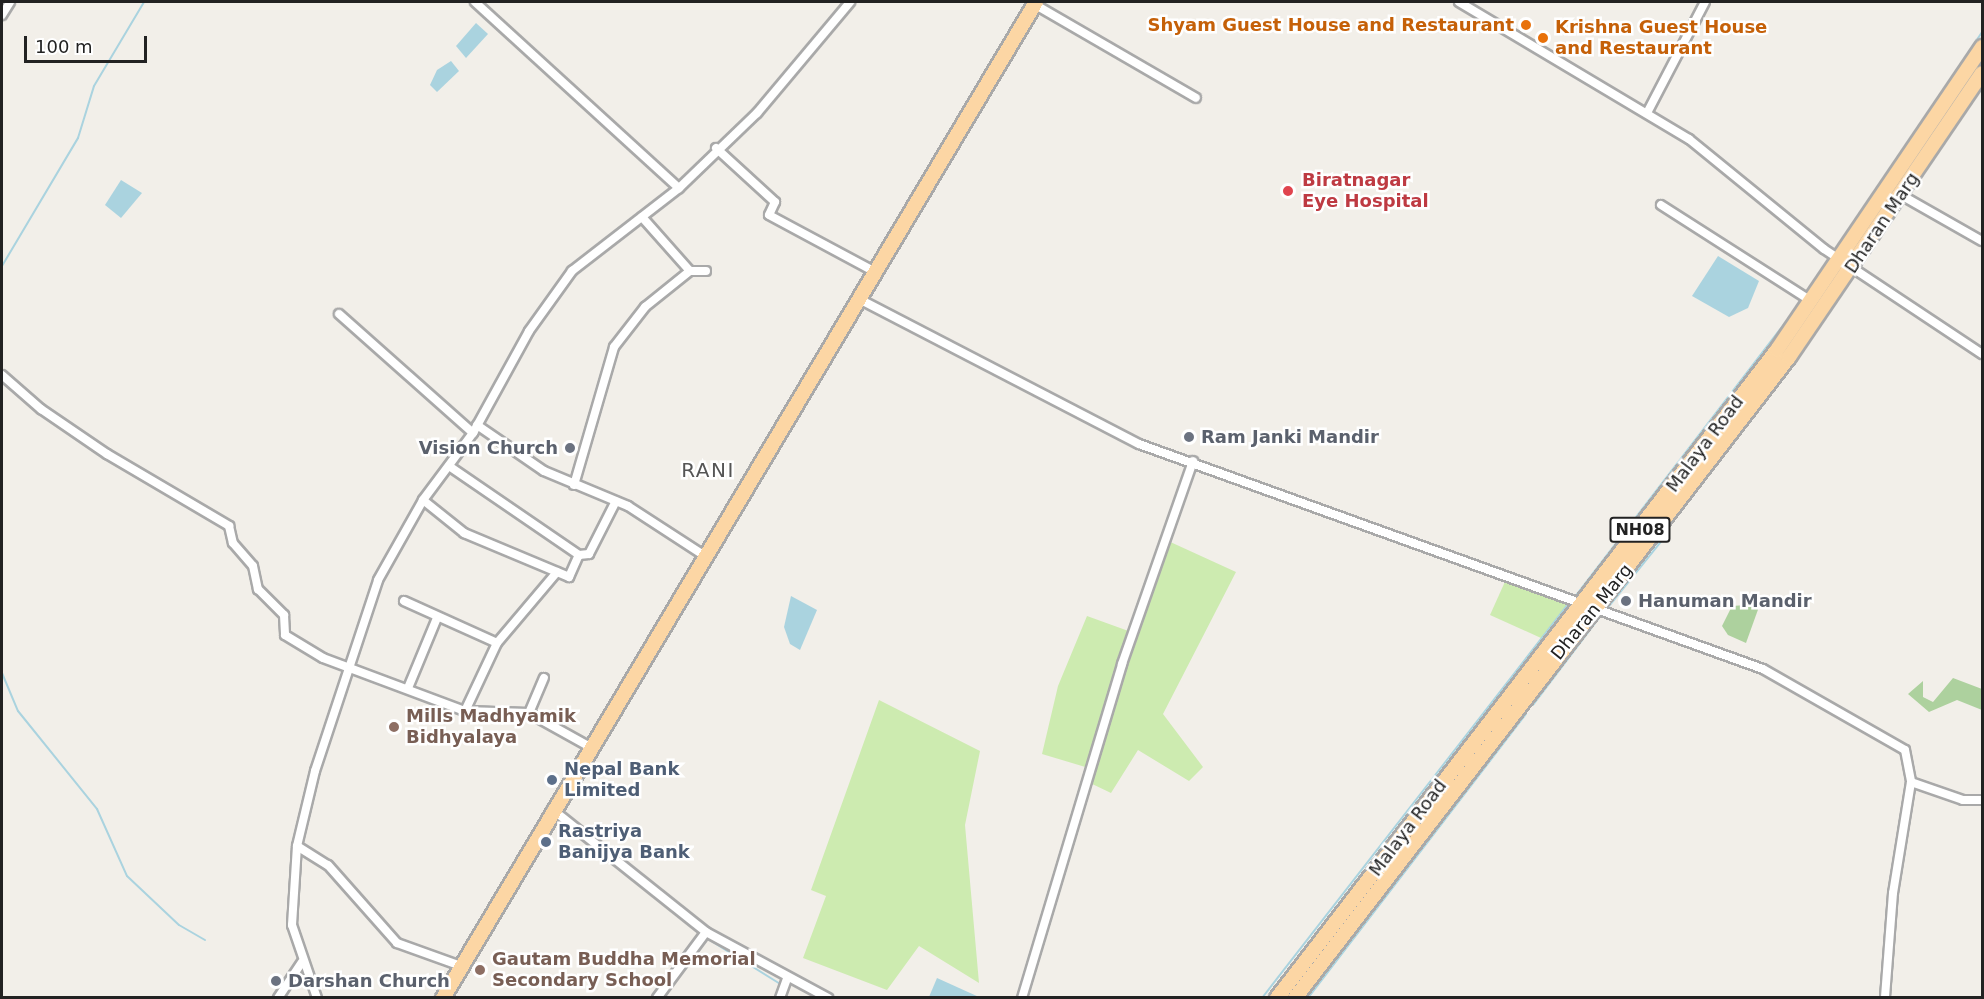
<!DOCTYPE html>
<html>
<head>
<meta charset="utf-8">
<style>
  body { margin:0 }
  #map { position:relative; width:1984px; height:999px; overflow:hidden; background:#f2efe9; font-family:"DejaVu Sans",sans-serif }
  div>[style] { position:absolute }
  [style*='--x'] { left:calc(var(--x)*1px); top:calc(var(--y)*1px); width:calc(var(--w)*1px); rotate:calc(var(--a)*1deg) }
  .grass>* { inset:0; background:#cdebb0 }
  .forest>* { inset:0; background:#add19e }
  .water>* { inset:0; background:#aad3df }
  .stream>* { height:2px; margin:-1px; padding:0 1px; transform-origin:1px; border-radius:1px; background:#aad3df }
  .roads { filter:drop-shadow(2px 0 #a9a9a9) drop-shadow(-2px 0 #a9a9a9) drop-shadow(0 2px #a9a9a9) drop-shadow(0 -2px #a9a9a9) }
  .street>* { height:8px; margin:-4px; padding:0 4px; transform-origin:4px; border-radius:4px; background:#fff }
  .primary>* { height:14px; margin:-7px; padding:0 7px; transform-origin:7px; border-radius:7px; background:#fcd6a4 }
  .dots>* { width:16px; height:16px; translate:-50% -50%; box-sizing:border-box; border:3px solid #fff; border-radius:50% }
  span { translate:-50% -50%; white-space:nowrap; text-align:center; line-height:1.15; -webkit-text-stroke:5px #fff; paint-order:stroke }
  .shield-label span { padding:2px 4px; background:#fff; border:2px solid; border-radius:4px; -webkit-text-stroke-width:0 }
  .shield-label { font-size:16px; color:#222; font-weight:700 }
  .food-label { font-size:18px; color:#c56008; font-weight:700 }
  .right { translate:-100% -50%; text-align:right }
  .left { translate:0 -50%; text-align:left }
  .health-label { font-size:18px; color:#be3a42; font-weight:700 }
  .street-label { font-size:18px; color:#222 }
  .worship-label { font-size:18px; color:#5b616d; font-weight:700 }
  .education-label { font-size:18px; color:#785e54; font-weight:700 }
  .service-label { font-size:18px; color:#4e5e75; font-weight:700 }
  .neighbourhood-label { font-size:20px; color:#555; letter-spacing:1.5px }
  .frame { position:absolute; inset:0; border:3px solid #222; pointer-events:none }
  .scale { position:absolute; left:24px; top:36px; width:123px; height:27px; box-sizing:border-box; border:3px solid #222; border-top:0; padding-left:8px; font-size:18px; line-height:21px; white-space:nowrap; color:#222; -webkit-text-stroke:4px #fff; paint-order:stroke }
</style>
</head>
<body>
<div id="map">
  <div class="grass">
    <i style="clip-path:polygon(1166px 540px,1236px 572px,1163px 714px,1203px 767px,1189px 781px,1138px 750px,1111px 793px,1088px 782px,1092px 769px,1042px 754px,1058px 686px,1087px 616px,1134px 633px)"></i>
    <i style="clip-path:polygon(1508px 575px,1595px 608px,1563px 648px,1490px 615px)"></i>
    <i style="clip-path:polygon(879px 700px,980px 751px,965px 825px,979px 983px,919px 946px,887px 990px,803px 958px,826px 896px,811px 890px)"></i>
  </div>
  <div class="forest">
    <i style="clip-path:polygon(1760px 604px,1746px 643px,1728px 635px,1722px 626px,1732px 606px)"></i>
    <i style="clip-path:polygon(1953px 678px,1982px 689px,1982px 710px,1957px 700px,1929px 712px,1908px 694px,1923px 681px,1923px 697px,1933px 702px)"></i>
  </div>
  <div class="water">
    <i style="clip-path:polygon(476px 23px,488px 34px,466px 58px,456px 46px)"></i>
    <i style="clip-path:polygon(451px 61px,459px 71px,437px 92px,430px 85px,437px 70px)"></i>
    <i style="clip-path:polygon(121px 180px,142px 193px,121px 218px,105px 205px)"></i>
    <i style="clip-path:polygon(1718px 256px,1759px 281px,1748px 308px,1729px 317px,1692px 296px)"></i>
    <i style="clip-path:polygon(791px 596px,817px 610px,800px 650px,790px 644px,784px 627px)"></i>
    <i style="clip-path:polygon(937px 978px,979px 997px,929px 997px)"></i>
  </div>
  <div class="stream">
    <i style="--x:1838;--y:248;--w:260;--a:-56.3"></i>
    <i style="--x:2;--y:266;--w:149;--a:-59.3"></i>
    <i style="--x:78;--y:138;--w:54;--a:-72.9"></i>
    <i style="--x:94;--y:86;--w:98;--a:-59.2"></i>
    <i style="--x:1805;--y:296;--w:43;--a:-56.3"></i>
    <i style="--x:1577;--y:594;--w:367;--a:-52.5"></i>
    <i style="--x:1609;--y:606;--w:94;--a:-51.1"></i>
    <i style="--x:2;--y:673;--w:41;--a:67.2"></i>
    <i style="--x:18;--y:711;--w:126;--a:51.1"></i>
    <i style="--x:97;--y:809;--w:73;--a:65.9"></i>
    <i style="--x:127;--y:876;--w:71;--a:43.3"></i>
    <i style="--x:179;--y:925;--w:30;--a:30"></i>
    <i style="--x:1533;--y:705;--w:109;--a:-52.8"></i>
    <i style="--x:708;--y:939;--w:87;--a:31.9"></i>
    <i style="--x:808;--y:997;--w:1;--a:45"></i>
    <i style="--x:1262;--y:998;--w:500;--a:-52.15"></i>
    <i style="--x:1308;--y:998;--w:358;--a:-52.5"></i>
  </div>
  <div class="roads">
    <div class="street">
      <i style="--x:475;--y:2;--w:276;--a:42.4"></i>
      <i style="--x:1459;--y:2;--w:268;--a:30.8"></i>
      <i style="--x:1689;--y:139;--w:174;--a:39.2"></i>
      <i style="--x:1824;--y:249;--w:190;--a:33.6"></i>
      <i style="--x:1034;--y:4;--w:187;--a:30.1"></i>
      <i style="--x:2;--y:15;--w:15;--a:-58"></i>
      <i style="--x:1647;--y:113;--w:125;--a:-62.4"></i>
      <i style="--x:716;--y:148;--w:80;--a:42.5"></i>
      <i style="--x:775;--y:202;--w:14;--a:115"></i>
      <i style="--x:769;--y:215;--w:123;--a:28.2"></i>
      <i style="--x:1901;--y:195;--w:93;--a:29.6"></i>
      <i style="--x:1661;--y:205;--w:178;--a:32.6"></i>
      <i style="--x:642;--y:217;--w:72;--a:48.4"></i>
      <i style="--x:861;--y:300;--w:313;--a:27.4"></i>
      <i style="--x:1139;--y:444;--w:663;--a:19.83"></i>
      <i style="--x:1763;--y:669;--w:163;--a:29.7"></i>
      <i style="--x:1905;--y:750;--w:33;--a:79"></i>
      <i style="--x:1911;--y:782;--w:112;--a:99.2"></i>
      <i style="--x:1893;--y:893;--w:105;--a:94.4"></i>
      <i style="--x:339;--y:314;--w:179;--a:41.6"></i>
      <i style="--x:2;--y:375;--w:52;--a:41.1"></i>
      <i style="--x:41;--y:409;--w:80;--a:34.3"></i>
      <i style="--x:107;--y:454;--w:142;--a:30.5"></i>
      <i style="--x:229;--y:526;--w:17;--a:77"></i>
      <i style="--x:233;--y:543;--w:30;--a:49"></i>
      <i style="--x:253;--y:566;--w:24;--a:78"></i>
      <i style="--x:258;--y:589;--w:37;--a:45"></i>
      <i style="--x:284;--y:615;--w:20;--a:87"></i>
      <i style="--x:285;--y:635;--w:44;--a:31.2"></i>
      <i style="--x:323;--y:658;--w:152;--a:20.5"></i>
      <i style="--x:465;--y:711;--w:64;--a:1.8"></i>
      <i style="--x:529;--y:713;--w:72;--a:29.1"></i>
      <i style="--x:477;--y:425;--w:81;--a:34.5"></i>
      <i style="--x:544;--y:471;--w:91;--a:22.6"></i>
      <i style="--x:628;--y:506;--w:92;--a:33"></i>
      <i style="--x:449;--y:466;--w:158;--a:34.4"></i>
      <i style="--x:579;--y:555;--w:10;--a:-6"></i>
      <i style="--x:589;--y:554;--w:59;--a:-63"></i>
      <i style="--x:574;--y:485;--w:144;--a:-73.8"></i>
      <i style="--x:614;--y:347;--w:51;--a:-52.2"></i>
      <i style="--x:645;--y:307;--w:58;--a:-38.7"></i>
      <i style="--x:690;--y:271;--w:16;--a:0"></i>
      <i style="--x:423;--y:500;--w:53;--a:38.8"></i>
      <i style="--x:464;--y:533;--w:114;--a:22.7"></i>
      <i style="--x:569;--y:577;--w:24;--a:-66"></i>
      <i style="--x:404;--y:601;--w:102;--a:24.3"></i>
      <i style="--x:408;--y:688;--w:76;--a:-67.5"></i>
      <i style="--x:465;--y:711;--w:75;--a:-64.8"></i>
      <i style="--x:497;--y:643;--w:93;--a:-49.8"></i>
      <i style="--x:529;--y:713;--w:38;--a:-67"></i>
      <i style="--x:1911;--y:782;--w:55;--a:19.1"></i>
      <i style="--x:1963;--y:800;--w:19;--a:0"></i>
      <i style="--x:552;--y:809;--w:197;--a:38.6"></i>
      <i style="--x:706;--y:932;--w:139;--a:28.4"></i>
      <i style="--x:297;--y:846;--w:36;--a:32"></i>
      <i style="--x:328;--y:865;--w:104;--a:48.5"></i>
      <i style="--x:397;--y:943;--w:68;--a:19.8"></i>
      <i style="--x:278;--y:998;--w:43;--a:-56.3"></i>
      <i style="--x:317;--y:998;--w:77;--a:-108.9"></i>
      <i style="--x:292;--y:925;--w:79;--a:-86.4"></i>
      <i style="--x:297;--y:846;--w:77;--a:-76.5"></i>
      <i style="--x:315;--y:771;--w:201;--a:-71.7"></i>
      <i style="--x:378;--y:580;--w:92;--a:-60.6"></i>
      <i style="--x:423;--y:500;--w:84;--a:-53.3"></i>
      <i style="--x:473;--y:433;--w:116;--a:-61.2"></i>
      <i style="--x:529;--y:331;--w:74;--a:-54.4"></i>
      <i style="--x:572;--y:271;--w:135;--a:-37.8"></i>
      <i style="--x:679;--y:188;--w:108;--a:-43.9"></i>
      <i style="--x:757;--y:113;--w:145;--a:-50"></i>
      <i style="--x:657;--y:998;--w:82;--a:-53.4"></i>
      <i style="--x:780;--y:998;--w:20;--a:-70"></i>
      <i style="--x:1022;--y:998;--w:349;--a:-73.3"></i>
      <i style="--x:1122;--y:664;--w:215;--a:-70.7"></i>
    </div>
    <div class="primary">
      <i style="--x:443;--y:998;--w:1159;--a:-59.23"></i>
      <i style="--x:1277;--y:998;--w:818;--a:-52.35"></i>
      <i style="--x:1777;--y:350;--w:366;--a:-55.9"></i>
      <i style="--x:1295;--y:998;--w:809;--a:-52.38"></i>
      <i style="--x:1789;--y:357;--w:343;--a:-55.8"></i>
    </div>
  </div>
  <div class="dots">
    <i style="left:1526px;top:25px;background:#e8710a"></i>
    <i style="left:1543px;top:38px;background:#e8710a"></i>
    <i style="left:1288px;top:191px;background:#e0444e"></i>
    <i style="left:1189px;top:437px;background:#6b7280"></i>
    <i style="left:570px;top:448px;background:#6b7280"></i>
    <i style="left:1626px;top:601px;background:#6b7280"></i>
    <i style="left:394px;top:727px;background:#8d6e63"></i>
    <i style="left:552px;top:780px;background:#5c6f8a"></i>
    <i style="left:546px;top:842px;background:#5c6f8a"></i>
    <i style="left:480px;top:970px;background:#8d6e63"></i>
    <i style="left:276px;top:981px;background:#6b7280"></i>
  </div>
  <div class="shield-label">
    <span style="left:1640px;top:530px">NH08</span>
  </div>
  <div class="food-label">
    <span class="right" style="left:1514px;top:25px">Shyam Guest House and Restaurant</span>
    <span class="left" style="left:1555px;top:38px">Krishna Guest House<br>and Restaurant</span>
  </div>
  <div class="health-label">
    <span class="left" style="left:1302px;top:191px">Biratnagar<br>Eye Hospital</span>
  </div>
  <div class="street-label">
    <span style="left:1882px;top:223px;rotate:-56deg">Dharan Marg</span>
    <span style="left:1705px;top:444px;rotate:-53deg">Malaya Road</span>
    <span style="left:1592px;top:612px;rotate:-51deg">Dharan Marg</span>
    <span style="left:1408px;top:828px;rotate:-53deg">Malaya Road</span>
  </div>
  <div class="worship-label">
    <span class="left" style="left:1201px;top:437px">Ram Janki Mandir</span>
    <span class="right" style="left:558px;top:448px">Vision Church</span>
    <span class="left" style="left:1638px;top:601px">Hanuman Mandir</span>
    <span class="left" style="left:288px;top:981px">Darshan Church</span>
  </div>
  <div class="education-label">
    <span class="left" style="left:406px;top:727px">Mills Madhyamik<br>Bidhyalaya</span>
    <span class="left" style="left:492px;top:970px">Gautam Buddha Memorial<br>Secondary School</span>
  </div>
  <div class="service-label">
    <span class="left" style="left:564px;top:780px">Nepal Bank<br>Limited</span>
    <span class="left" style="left:558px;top:842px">Rastriya<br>Banijya Bank</span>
  </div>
  <div class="neighbourhood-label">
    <span style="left:708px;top:470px">RANI</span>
  </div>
  <div class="frame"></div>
  <div class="scale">100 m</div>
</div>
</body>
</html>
